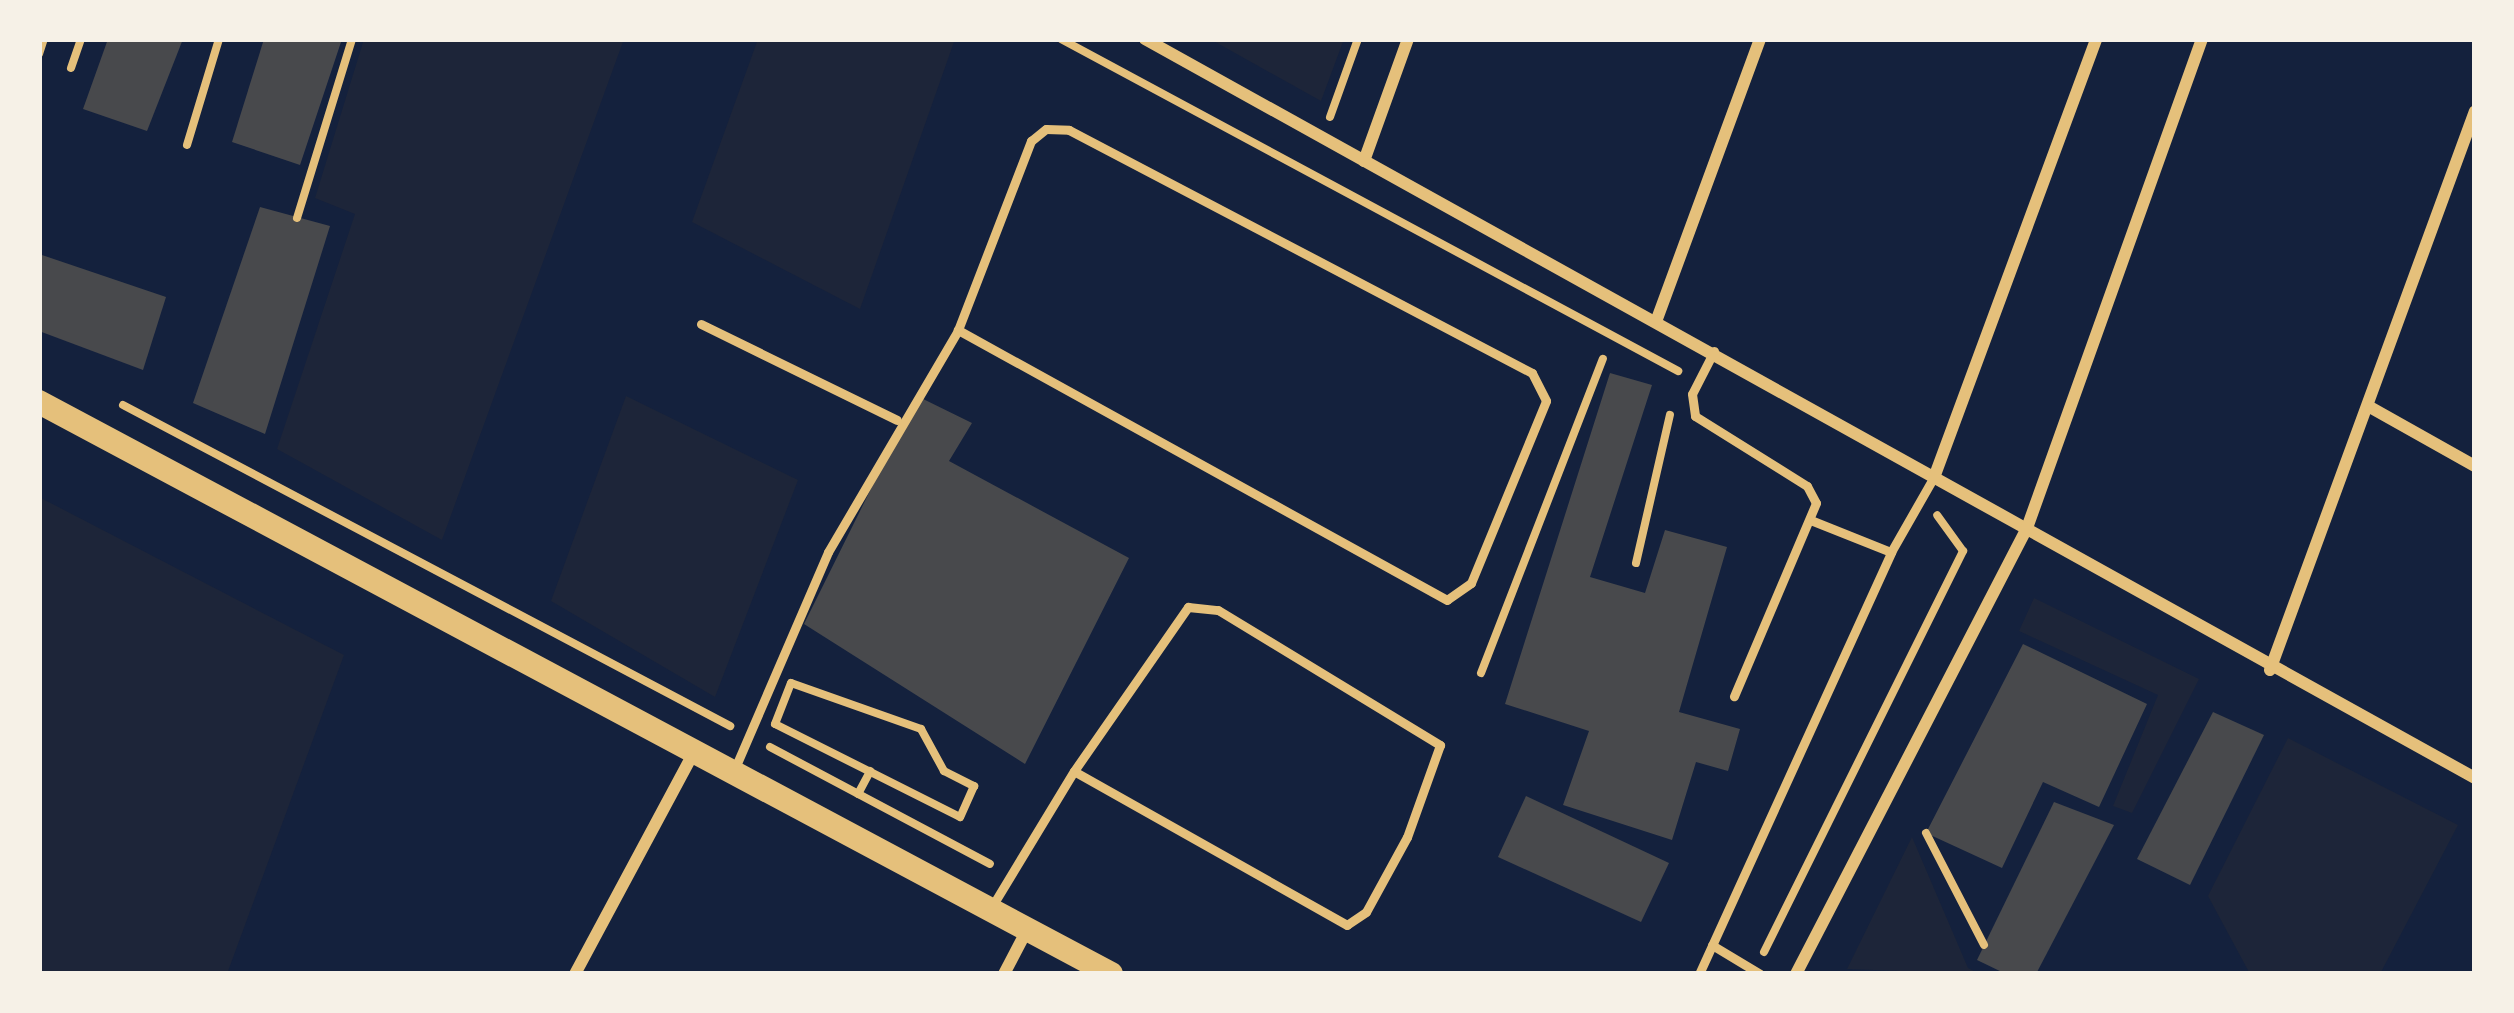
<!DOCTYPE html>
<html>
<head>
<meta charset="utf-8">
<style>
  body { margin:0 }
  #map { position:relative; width:2514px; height:1013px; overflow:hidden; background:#14213d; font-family:Cabin,sans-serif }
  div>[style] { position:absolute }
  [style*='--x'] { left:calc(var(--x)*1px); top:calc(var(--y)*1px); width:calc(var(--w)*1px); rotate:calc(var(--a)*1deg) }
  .green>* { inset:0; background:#1d2539 }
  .building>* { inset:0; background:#48494c }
  .path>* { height:8px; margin:-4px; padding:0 4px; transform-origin:4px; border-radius:4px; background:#e5c07b }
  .service>* { height:9px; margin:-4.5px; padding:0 4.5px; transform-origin:4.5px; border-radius:4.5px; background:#e5c07b }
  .minor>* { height:12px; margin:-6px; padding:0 6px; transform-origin:6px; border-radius:6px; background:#e5c07b }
  .secondary>* { height:24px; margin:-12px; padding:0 12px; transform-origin:12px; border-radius:12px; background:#e5c07b }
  span { translate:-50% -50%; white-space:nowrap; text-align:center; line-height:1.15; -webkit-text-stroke:9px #f6f1e7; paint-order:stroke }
  .frame { position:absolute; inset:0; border:42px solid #f6f1e7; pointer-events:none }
</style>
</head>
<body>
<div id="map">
  <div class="green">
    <i style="clip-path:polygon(364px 39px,624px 39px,442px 540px,277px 449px,355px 214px,315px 198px)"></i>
    <i style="clip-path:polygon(758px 39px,955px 39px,860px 309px,692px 222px)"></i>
    <i style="clip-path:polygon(1210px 39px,1344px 39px,1321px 101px)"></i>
    <i style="clip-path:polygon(626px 396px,798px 480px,715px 697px,551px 601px)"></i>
    <i style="clip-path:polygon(39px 497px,344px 655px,227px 974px,39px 974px)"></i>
    <i style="clip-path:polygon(2034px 598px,2199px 679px,2132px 813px,2113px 806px,2158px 695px,2019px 631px)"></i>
    <i style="clip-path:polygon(2288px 738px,2458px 825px,2380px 974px,2250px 974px,2208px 896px)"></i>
    <i style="clip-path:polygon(1912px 837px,1968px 968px,1980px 974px,1847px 969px)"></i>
  </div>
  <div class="building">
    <i style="clip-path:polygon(108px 39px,183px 39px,147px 131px,83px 109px)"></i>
    <i style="clip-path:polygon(264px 39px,342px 39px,300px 165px,232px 142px)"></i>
    <i style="clip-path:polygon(260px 207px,330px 226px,265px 434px,193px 403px)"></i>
    <i style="clip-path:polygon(39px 254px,166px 297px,143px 370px,39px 331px)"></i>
    <i style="clip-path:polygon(1610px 373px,1652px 385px,1590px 577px,1645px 593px,1665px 530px,1727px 547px,1679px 712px,1740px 729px,1728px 771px,1696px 762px,1672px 840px,1563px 805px,1589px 731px,1505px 704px)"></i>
    <i style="clip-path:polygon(917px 396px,972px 423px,949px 461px,1129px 558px,1025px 764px,804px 624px)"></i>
    <i style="clip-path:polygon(2023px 644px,2147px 704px,2099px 807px,2043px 782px,2002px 868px,1926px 833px)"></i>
    <i style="clip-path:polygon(2213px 712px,2264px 735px,2190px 885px,2137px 859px)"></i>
    <i style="clip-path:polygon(1526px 796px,1669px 863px,1641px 922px,1498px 857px)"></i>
    <i style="clip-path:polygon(2054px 802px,2114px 825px,2036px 974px,2006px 974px,1977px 960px)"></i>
  </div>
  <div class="path">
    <i style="--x:1061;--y:39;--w:701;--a:28.28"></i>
    <i style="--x:39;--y:54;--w:16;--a:-72"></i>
    <i style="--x:71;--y:68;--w:31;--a:-71"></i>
    <i style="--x:1330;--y:117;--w:83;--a:-70.3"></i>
    <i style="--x:187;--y:145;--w:111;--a:-73.2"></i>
    <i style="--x:297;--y:218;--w:187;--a:-72.9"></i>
    <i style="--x:123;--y:405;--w:687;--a:27.87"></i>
    <i style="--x:1636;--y:563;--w:152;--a:-77.1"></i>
    <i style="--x:1481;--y:673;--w:337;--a:-68.8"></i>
    <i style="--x:791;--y:683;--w:138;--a:19.5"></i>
    <i style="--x:921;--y:729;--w:48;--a:61.3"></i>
    <i style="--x:944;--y:771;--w:34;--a:27"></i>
    <i style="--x:974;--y:786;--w:34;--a:114"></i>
    <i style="--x:960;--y:817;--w:207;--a:-153.3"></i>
    <i style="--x:775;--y:724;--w:44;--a:-68.7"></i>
    <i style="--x:770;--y:747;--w:249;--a:28"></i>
    <i style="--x:858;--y:794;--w:26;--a:-62"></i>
    <i style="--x:1926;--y:833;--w:126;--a:62.6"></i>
    <i style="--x:1764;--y:952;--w:448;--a:-63.6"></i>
    <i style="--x:1963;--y:551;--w:44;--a:-125.8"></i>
  </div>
  <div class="service">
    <i style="--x:701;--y:324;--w:218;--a:26.1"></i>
    <i style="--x:1714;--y:351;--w:48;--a:117.1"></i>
    <i style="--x:1692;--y:394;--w:22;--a:82"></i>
    <i style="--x:1695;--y:416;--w:132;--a:32"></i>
    <i style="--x:1807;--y:486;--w:19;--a:62"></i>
    <i style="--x:1816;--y:503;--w:210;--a:113"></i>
    <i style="--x:1813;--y:521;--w:84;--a:21.7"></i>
    <i style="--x:1891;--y:552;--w:89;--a:-60.3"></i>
    <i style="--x:735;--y:768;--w:235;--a:-66.7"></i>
    <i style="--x:828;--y:552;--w:257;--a:-59.6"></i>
    <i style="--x:958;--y:330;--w:203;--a:-68.9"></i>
    <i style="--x:1031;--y:141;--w:19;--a:-39"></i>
    <i style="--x:1046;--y:129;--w:23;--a:2"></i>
    <i style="--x:1069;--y:130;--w:523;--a:27.69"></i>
    <i style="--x:1532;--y:373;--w:31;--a:63"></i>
    <i style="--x:1546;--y:401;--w:197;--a:112.4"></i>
    <i style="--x:1471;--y:583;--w:29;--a:145"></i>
    <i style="--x:1447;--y:600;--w:559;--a:-151.09"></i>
    <i style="--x:991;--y:908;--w:160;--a:-58.8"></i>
    <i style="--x:1074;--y:771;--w:200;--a:-55.2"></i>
    <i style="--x:1188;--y:607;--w:30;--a:6"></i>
    <i style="--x:1218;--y:610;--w:260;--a:31.3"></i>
    <i style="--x:1440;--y:745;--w:98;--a:109.7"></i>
    <i style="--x:1407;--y:837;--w:85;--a:118.7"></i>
    <i style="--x:1366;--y:912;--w:23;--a:146"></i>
    <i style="--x:1347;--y:925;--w:313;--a:-150.6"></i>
    <i style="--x:1712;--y:945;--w:56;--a:31.1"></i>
    <i style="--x:1699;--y:974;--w:464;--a:-65.5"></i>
  </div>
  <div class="minor">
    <i style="--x:1145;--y:39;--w:1522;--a:29.06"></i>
    <i style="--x:1364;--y:161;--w:130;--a:-70.2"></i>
    <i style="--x:1657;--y:319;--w:298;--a:-69.8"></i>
    <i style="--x:2368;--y:406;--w:123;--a:29.3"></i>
    <i style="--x:1935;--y:475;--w:465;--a:-69.7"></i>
    <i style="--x:2270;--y:670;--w:595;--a:-69.86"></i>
    <i style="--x:575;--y:974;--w:256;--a:-61.8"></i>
    <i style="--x:1004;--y:974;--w:52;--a:-62.4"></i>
    <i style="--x:1796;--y:974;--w:502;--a:-62.62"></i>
    <i style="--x:2027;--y:528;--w:519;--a:-70.31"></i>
  </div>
  <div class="secondary">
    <i style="--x:39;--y:402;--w:1215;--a:28.08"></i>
  </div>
  <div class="frame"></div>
</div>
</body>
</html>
